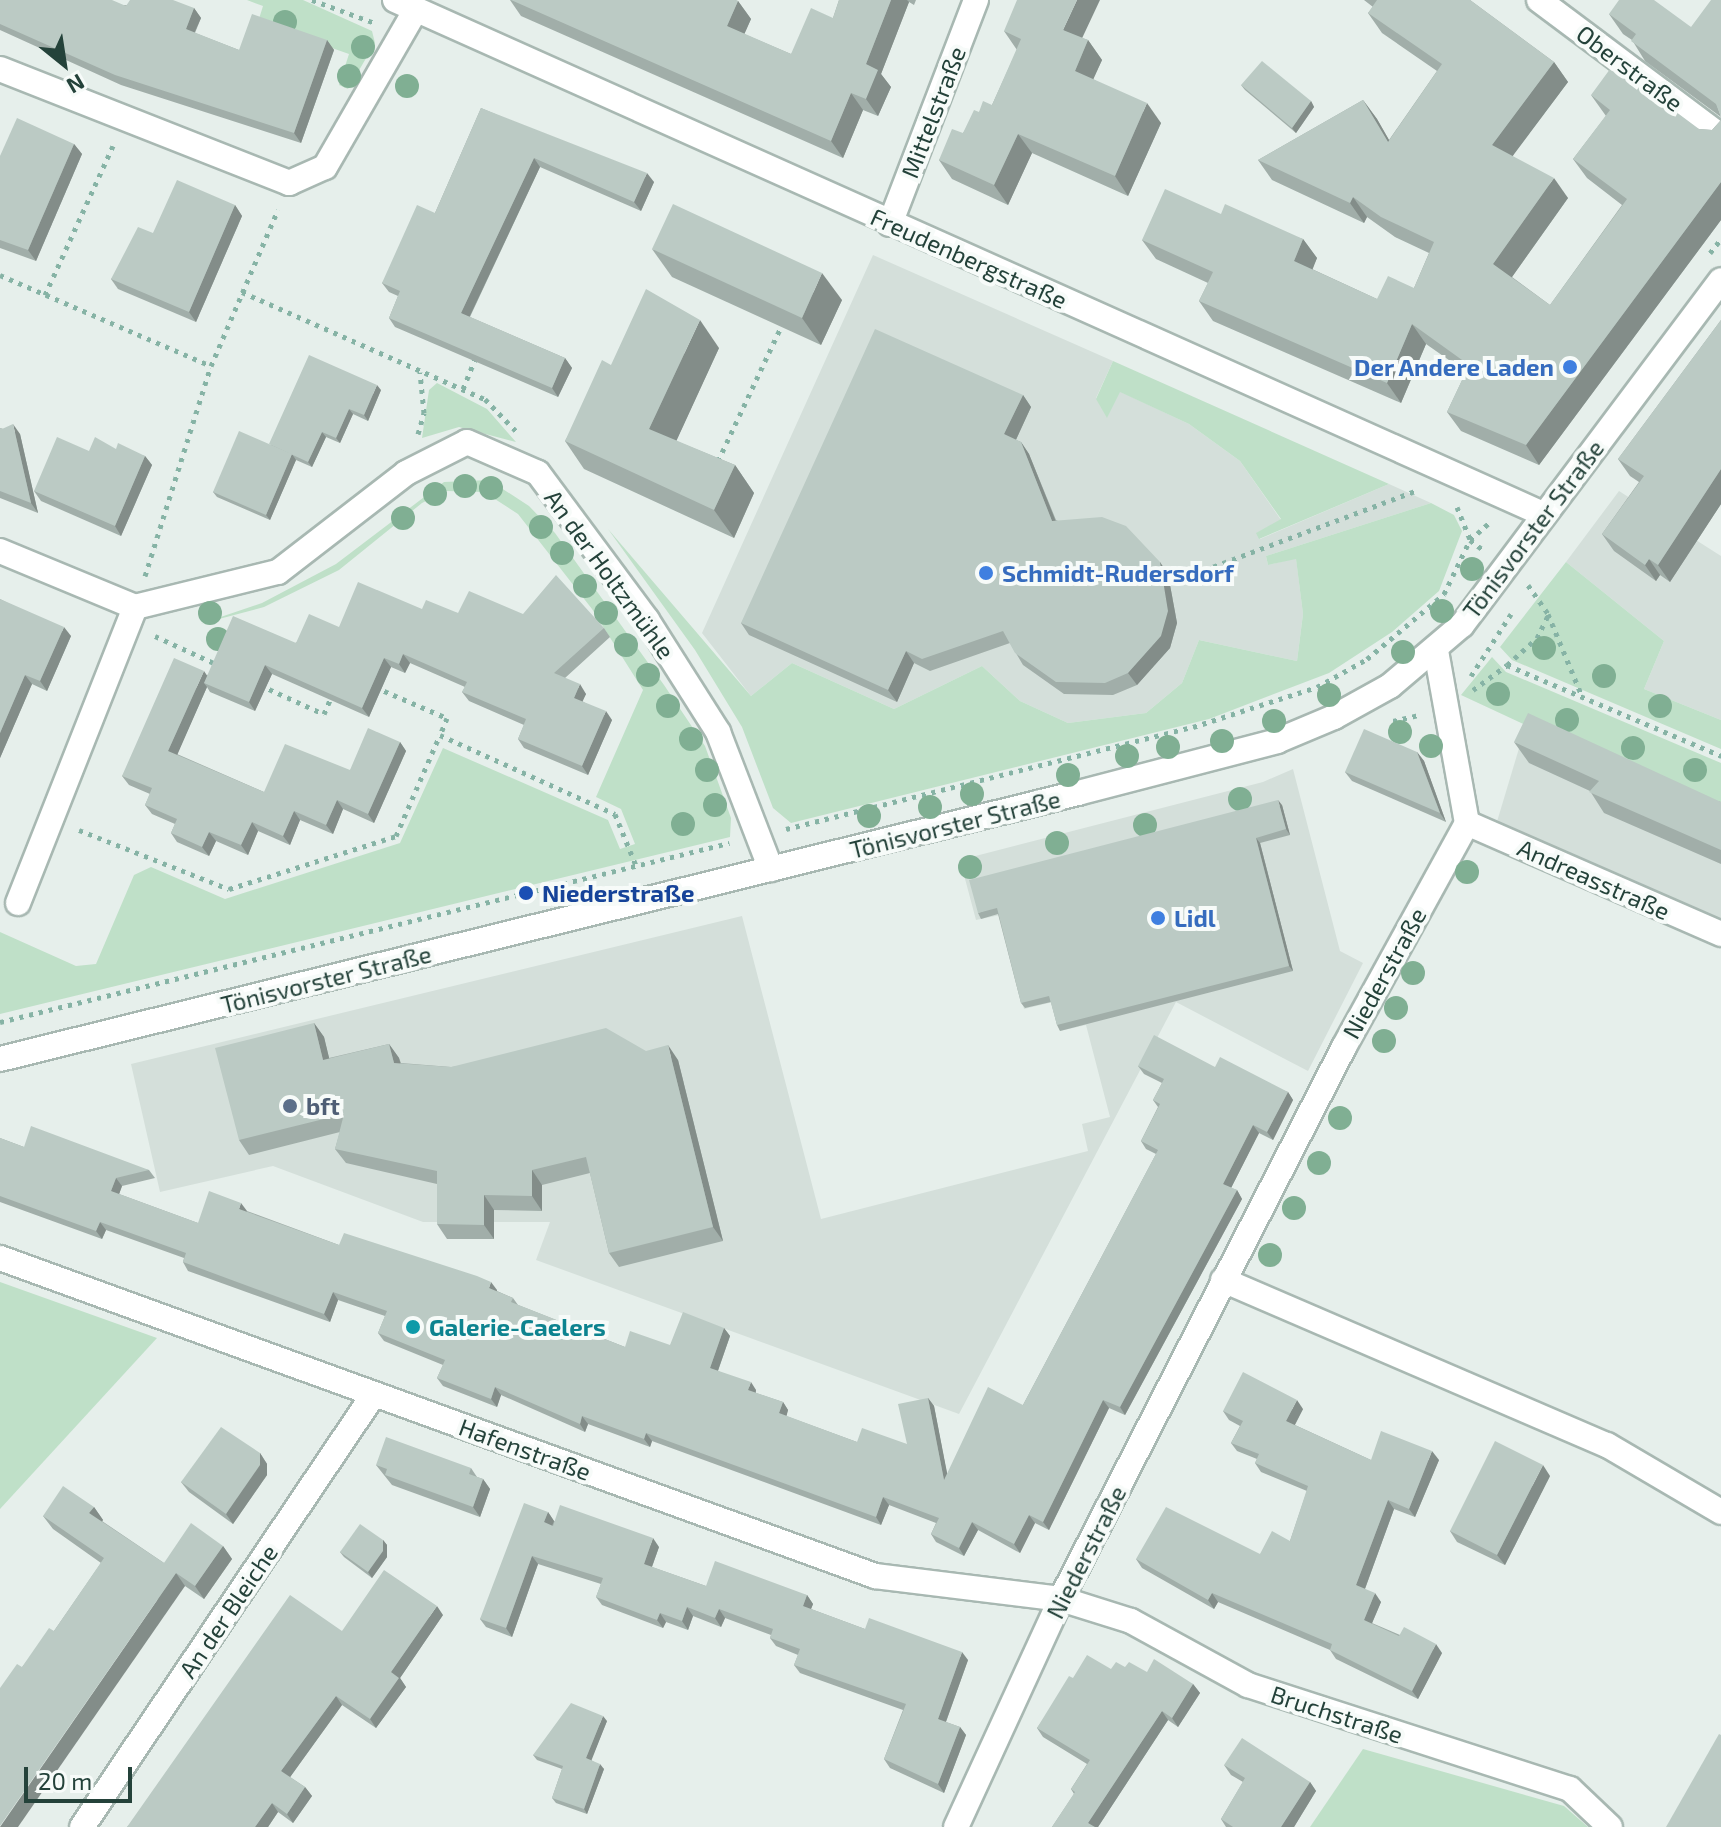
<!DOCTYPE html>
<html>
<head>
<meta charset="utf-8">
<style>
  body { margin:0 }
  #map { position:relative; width:1721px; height:1827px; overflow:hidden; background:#e6efeb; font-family:"Exo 2",sans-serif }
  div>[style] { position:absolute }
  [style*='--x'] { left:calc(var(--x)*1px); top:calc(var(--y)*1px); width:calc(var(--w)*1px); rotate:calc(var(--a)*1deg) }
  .built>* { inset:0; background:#d4dfda }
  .green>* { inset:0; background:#bfe0c8 }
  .path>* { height:5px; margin-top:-2.5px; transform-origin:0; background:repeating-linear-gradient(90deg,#86b3a5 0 4px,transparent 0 10px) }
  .roads { filter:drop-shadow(2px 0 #a8b8b2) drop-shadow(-2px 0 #a8b8b2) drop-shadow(0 2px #a8b8b2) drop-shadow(0 -2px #a8b8b2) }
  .street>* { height:24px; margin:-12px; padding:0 12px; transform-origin:12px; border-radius:12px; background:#fff }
  .secondary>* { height:24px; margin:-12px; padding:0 12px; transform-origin:12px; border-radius:12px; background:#fff }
  .trees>* { width:24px; height:24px; margin:-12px; border-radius:50%; background:#80af93 }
  .wall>* { inset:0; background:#a1aea9 }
  .shaded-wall>* { inset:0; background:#838d89 }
  .building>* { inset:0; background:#bbcac4 }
  .dots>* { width:22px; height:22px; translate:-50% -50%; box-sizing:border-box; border:4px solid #f7fbf9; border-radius:50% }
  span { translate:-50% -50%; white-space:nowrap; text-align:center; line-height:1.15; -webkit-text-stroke:8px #f7fbf9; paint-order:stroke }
  .street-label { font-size:24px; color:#24423a }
  .shop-label { font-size:24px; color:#366cbe; font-weight:700 }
  .right { translate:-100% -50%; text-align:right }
  .left { translate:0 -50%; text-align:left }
  .transit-label { font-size:24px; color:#164399; font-weight:700 }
  .service-label { font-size:24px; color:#4e5e75; font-weight:700 }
  .culture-label { font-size:24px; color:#0d838f; font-weight:700 }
  .north { position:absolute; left:24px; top:24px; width:80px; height:80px; -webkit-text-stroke:6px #f7fbf9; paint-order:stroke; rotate:150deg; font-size:22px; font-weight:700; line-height:32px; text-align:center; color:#24423a }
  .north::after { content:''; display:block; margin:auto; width:28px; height:36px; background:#24423a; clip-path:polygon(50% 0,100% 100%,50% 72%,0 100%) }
  .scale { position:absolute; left:24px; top:1767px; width:108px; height:36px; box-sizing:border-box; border:4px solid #24423a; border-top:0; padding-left:10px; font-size:24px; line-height:28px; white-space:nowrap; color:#24423a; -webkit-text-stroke:6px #f7fbf9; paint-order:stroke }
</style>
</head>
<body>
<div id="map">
  <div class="built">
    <i style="clip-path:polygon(873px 255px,1113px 361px,1096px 398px,1107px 417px,1119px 391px,1189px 424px,1240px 461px,1281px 520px,1257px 533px,1260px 539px,1389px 484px,1431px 503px,1266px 556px,1268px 565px,1296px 558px,1303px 614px,1297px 661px,1199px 640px,1182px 683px,1146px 713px,1068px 723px,1020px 701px,982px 666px,894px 709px,792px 663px,751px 696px,702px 633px)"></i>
    <i style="clip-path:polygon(1619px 491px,1721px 556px,1721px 720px,1644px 689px,1664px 641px,1566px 562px)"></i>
    <i style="clip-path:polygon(1526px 725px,1721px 816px,1721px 923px,1496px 825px)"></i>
    <i style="clip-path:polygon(1293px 769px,1340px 951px,1363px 963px,1308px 1071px,1176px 1002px,959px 1414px,536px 1260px,550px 1222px,423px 1222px,273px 1166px,160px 1192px,131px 1064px,742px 916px,821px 1219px,1088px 1151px,1082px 1124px,1110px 1117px,1086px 1025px,1060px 1031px,1053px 1002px,1024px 1009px,1000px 915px,976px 920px,960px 860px,1263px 782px)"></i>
  </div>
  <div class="green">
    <i style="clip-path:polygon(247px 0,303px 0,372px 31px,375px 43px,348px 89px,339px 85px,349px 54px,258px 22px,263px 6px)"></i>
    <i style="clip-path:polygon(1113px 361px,1389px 484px,1259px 539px,1256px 533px,1281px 519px,1240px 461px,1189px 424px,1120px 392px,1107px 418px,1096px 399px)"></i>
    <i style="clip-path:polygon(437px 383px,487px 409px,516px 442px,459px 427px,422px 438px,429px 390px)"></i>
    <i style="clip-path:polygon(489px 480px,529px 506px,555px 533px,664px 685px,705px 746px,731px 818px,730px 837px,0 1014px,0 932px,76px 966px,96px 964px,134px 875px,151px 867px,225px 899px,400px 843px,443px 748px,608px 820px,620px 849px,635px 844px,621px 809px,596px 797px,643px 690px,592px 609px,518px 514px,484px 492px,446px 491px,422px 503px,339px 570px,264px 607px,200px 624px,262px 603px,336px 564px,444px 482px)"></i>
    <i style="clip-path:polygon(1431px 503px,1454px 515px,1462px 531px,1439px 591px,1392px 632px,1329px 673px,1209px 719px,791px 823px,773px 808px,742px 727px,695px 650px,608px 529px,751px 696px,792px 663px,894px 709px,982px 666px,1020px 701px,1068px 723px,1146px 713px,1182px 683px,1199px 640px,1297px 661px,1303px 614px,1296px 559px,1268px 565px,1266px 556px)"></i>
    <i style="clip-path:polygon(1566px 562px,1664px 641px,1644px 689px,1721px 720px,1721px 749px,1512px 660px,1500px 647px)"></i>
    <i style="clip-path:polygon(1492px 657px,1506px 672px,1721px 763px,1721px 816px,1461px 695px)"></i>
    <i style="clip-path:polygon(0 1282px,157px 1338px,0 1509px)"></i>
    <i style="clip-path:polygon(1363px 1749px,1564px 1806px,1588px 1827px,1310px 1827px)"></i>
  </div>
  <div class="path">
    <i style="--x:312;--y:0;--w:67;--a:20.1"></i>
    <i style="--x:1710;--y:253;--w:18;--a:-52"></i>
    <i style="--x:0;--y:275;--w:230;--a:23.3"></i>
    <i style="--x:242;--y:292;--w:266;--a:23.8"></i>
    <i style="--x:485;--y:399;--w:47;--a:45.9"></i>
    <i style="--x:45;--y:295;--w:164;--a:-65.5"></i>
    <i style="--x:463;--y:389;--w:35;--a:-68"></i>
    <i style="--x:418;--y:434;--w:22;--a:-74"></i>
    <i style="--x:424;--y:413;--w:41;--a:-95.6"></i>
    <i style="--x:718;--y:461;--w:150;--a:-64.8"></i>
    <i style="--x:1457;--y:507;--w:35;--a:68"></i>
    <i style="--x:1470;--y:540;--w:15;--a:37"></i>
    <i style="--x:1204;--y:570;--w:225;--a:-20.5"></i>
    <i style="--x:145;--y:576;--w:220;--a:-72.6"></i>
    <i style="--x:211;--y:366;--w:170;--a:-66.8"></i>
    <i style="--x:1528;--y:585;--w:35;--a:55"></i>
    <i style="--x:1548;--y:614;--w:89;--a:67.5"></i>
    <i style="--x:155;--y:636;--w:69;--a:24.7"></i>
    <i style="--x:1507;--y:665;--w:40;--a:-42"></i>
    <i style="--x:1537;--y:638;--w:25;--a:-64"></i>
    <i style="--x:1471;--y:676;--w:74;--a:-57.2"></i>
    <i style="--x:260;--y:685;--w:70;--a:24.4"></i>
    <i style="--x:324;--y:714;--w:21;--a:-67"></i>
    <i style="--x:375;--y:687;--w:78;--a:23.3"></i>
    <i style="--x:447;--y:718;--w:18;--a:112"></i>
    <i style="--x:440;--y:735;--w:192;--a:24.3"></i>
    <i style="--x:615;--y:814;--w:58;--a:67.8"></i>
    <i style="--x:1473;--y:690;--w:42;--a:-36.3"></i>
    <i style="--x:1507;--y:665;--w:233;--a:23"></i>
    <i style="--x:1393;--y:721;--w:27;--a:-13"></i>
    <i style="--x:786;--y:829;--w:420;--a:-14.1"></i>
    <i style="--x:1193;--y:727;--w:130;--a:-17.9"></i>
    <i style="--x:1317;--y:687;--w:57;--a:-29.2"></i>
    <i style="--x:1367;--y:659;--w:101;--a:-40.2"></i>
    <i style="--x:1444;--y:594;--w:60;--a:-64.3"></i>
    <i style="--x:1470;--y:540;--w:25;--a:-42"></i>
    <i style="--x:79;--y:830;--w:161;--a:21.5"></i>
    <i style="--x:229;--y:889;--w:175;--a:-17.6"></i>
    <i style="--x:396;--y:836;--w:110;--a:-66.5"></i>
    <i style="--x:0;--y:1022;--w:751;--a:-13.8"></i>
  </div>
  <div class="roads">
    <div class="street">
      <i style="--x:395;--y:0;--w:1258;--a:24.12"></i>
      <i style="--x:1539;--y:0;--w:227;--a:36.8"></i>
      <i style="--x:0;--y:69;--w:311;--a:21.5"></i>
      <i style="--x:289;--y:183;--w:39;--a:-24"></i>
      <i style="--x:325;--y:167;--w:180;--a:-60"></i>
      <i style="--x:890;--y:224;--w:240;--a:-69"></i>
      <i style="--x:0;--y:551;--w:146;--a:22.5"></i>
      <i style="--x:135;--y:607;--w:147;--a:-13.8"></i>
      <i style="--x:278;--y:572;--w:162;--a:-37.7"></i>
      <i style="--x:406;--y:473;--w:68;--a:-26.9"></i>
      <i style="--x:467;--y:442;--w:77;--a:23.6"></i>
      <i style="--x:538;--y:473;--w:183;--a:53.4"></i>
      <i style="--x:647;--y:620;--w:133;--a:57.6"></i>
      <i style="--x:718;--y:732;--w:147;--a:68.9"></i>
      <i style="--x:1467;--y:823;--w:277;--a:23.6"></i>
      <i style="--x:18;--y:903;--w:318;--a:-68.4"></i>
      <i style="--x:0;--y:1258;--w:931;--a:19.97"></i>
      <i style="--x:875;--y:1576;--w:187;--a:7"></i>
      <i style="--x:1061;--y:1599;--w:73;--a:17.4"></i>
      <i style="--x:1131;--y:1621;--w:133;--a:28.7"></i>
      <i style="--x:1248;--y:1685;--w:338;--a:17.9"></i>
      <i style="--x:1570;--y:1789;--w:55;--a:43.5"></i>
      <i style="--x:1223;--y:1280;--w:418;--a:23.3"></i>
      <i style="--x:1607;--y:1445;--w:132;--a:30.4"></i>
      <i style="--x:82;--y:1827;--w:522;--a:-56.01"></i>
      <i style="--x:956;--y:1827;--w:251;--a:-65.3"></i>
      <i style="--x:1061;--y:1599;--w:620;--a:-62.86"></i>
      <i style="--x:1344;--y:1047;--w:256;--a:-61.2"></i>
      <i style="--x:1467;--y:823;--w:175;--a:-100.2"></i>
    </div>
    <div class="secondary">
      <i style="--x:0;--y:1059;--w:1110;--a:-13.86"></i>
      <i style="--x:1078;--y:793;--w:206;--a:-14.6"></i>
      <i style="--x:1277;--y:741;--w:62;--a:-22.8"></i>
      <i style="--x:1334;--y:717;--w:64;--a:-29"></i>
      <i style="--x:1390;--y:686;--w:94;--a:-40.3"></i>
      <i style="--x:1462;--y:625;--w:431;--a:-53.1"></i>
    </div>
  </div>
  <div class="trees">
    <i style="left:285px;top:22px"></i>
    <i style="left:363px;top:47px"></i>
    <i style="left:349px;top:76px"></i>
    <i style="left:407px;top:86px"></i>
    <i style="left:465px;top:486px"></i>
    <i style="left:491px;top:488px"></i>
    <i style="left:435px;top:494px"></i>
    <i style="left:403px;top:518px"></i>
    <i style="left:541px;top:527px"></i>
    <i style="left:562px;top:553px"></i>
    <i style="left:1472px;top:569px"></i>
    <i style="left:585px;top:586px"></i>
    <i style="left:1442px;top:611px"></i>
    <i style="left:210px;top:613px"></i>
    <i style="left:606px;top:613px"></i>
    <i style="left:218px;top:639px"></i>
    <i style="left:626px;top:645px"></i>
    <i style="left:1544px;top:648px"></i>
    <i style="left:1403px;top:652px"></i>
    <i style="left:648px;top:675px"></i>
    <i style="left:1604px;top:676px"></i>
    <i style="left:1498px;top:694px"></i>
    <i style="left:1329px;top:695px"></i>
    <i style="left:668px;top:706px"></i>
    <i style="left:1660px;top:706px"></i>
    <i style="left:1567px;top:720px"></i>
    <i style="left:1274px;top:721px"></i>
    <i style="left:1400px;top:732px"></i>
    <i style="left:691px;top:739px"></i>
    <i style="left:1222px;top:741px"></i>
    <i style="left:1431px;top:746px"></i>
    <i style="left:1168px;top:747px"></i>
    <i style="left:1633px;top:748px"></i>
    <i style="left:1127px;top:756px"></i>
    <i style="left:707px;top:770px"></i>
    <i style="left:1695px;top:770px"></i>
    <i style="left:1068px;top:775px"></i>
    <i style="left:972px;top:794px"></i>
    <i style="left:1240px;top:799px"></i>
    <i style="left:715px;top:805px"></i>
    <i style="left:930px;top:807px"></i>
    <i style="left:869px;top:816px"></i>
    <i style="left:683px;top:824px"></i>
    <i style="left:1145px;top:825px"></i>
    <i style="left:1057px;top:843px"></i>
    <i style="left:970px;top:867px"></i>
    <i style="left:1467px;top:872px"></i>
    <i style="left:1413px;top:973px"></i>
    <i style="left:1396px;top:1008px"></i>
    <i style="left:1384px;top:1041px"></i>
    <i style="left:1340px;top:1118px"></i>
    <i style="left:1319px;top:1163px"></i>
    <i style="left:1294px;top:1208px"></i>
    <i style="left:1270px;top:1255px"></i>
  </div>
  <div class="wall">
    <i style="clip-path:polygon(0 0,194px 8px,201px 18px,195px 33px,239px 50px,327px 40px,334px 50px,301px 143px,121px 85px,0 30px)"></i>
    <i style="clip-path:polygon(510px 0,735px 0,738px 1px,751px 19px,744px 34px,791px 54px,833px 18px,839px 0,916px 0,914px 5px,909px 2px,881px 74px,891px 87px,878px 116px,863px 110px,843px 158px,521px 16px)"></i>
    <i style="clip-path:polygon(1364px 0,1470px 0,1554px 62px,1568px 82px,1512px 156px,1568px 198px,1512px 277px,1550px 305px,1622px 205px,1587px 178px,1573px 159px,1606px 116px,1591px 95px,1699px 129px,1712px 130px,1721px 120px,1721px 220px,1539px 465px,1461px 431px,1447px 412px,1466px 372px,1426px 344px,1401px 403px,1213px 321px,1199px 301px,1208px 283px,1156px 259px,1142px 240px,1221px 214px,1303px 239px,1317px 258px,1312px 269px,1377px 299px,1414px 288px,1429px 253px,1395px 237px,1367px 217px,1364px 223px,1272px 180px,1258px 160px,1363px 100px,1377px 119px,1389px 140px,1437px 71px,1382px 33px,1368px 13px,1373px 7px)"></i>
    <i style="clip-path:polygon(1609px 14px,1691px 27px,1721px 117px,1645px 61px,1632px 40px,1623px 34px)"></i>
    <i style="clip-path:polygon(1004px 31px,1082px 38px,1088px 40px,1102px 60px,1093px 79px,1161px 123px,1128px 196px,1032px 153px,1008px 205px,952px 179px,939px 160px,963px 133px,979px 112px,992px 105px,1017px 50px)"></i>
    <i style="clip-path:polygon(1241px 85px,1311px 101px,1314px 107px,1296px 133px,1245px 90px)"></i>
    <i style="clip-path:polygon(481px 108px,654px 182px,641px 211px,540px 167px,470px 317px,565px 358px,572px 368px,558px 397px,395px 327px,389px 318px,398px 296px,389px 292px,382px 283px,435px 213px)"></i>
    <i style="clip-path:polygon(74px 144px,82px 154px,36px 261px,0 248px,0 156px)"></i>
    <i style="clip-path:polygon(235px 205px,242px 216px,196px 322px,118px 289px,111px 279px,153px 233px)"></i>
    <i style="clip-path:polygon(652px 249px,842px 300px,821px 345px,672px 277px)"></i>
    <i style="clip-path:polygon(1721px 320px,1721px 504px,1670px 582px,1660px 575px,1656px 581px,1614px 551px,1602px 534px,1639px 482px,1630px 476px,1618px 459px)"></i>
    <i style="clip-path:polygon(719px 348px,676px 441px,735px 465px,754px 493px,734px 538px,584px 469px,565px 441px,611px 365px)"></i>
    <i style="clip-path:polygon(381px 390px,368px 421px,353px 414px,340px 443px,326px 437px,312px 467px,296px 460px,270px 520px,217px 497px,213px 492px,270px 445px)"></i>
    <i style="clip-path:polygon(1023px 395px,1031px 407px,1016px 440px,1021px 442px,1029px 454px,1056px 520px,1168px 574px,1177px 623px,1170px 648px,1137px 685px,1113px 695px,1064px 694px,1023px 665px,1010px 643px,930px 671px,914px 663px,897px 702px,749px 635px,741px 623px)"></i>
    <i style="clip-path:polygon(0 428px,20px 434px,38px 513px,0 498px)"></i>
    <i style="clip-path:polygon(116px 449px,145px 456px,152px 465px,121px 536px,41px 501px,34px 491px,89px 451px)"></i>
    <i style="clip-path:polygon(0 599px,71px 636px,47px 691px,32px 684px,0 758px)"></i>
    <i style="clip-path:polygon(422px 609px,458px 613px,523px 614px,604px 628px,610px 637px,565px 678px,586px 694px,582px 701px,612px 720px,588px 775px,524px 748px,518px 739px,524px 725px,469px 701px,462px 692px,465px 687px,410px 663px,405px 673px,391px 667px,369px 717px,272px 674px,255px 711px,210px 692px,207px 687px,177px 754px,264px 792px,350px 770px,400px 742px,406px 751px,374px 823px,343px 809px,333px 834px,300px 820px,290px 845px,258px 831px,248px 855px,216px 841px,209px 856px,177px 842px,171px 833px,175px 824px,152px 814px,145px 805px,150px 794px,129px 785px,122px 776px,207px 675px,339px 627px)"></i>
    <i style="clip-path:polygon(1514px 742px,1721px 802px,1721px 864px,1604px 813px,1590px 791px,1529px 763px)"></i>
    <i style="clip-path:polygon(1417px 752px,1424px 761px,1446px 822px,1352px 781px,1345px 772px)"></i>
    <i style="clip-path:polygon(1282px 805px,1290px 835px,1260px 843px,1293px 971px,1060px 1031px,1057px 1025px,1051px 1002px,1025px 1008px,1021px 1003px,998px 914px,981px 919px,978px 913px)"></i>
    <i style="clip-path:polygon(314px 1023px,324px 1037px,329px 1058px,389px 1044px,399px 1058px,401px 1063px,451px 1067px,646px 1051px,678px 1060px,723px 1241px,619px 1267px,609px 1253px,590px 1173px,542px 1185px,542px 1211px,494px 1210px,494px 1239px,447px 1239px,437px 1224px,437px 1184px,346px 1163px,335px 1149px,340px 1132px,249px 1155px,239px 1140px)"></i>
    <i style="clip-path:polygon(1138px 1066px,1215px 1067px,1288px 1092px,1293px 1100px,1273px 1140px,1259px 1133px,1231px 1188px,1237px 1190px,1242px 1199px,1125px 1415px,1109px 1408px,1049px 1530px,1035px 1523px,1020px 1553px,978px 1530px,964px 1556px,936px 1542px,931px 1534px,936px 1523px,889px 1505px,881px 1525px,652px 1441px,650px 1447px,588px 1424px,585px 1432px,501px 1395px,497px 1407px,443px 1386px,437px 1378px,443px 1365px,384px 1341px,378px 1333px,385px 1316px,338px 1300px,330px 1322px,188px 1271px,183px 1262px,184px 1258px,106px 1230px,102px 1239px,0 1202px,0 1138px,24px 1147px,149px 1170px,155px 1178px,122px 1186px,119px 1194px,198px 1223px,247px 1211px,339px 1245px,497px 1290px,497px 1291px,513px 1298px,518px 1305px,625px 1347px,670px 1345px,724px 1328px,730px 1336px,718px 1371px,756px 1390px,756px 1393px,783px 1402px,788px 1410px,786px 1416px,857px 1442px,907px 1444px,928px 1398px,934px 1406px,947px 1474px,1023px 1405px,1156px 1154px,1146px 1149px,1141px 1141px,1158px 1107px,1153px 1100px,1162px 1083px,1144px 1074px)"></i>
    <i style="clip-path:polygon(1303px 1409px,1295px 1425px,1371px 1460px,1439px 1460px,1415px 1517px,1394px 1509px,1365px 1589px,1381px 1602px,1372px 1623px,1442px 1653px,1418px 1699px,1336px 1659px,1330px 1650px,1218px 1602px,1214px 1609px,1142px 1568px,1136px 1559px,1260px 1554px,1290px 1541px,1307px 1491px,1261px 1472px,1255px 1463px,1257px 1459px,1237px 1451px,1231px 1443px,1240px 1426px,1229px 1420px,1223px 1411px)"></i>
    <i style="clip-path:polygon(260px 1453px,267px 1464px,267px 1475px,233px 1524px,189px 1492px,181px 1482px)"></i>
    <i style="clip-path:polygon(376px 1465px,471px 1468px,477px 1477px,483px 1479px,490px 1489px,480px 1517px,392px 1485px)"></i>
    <i style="clip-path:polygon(1550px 1476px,1505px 1565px,1457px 1542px,1450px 1531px)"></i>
    <i style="clip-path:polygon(94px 1507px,103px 1520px,102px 1521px,164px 1563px,223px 1546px,232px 1559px,204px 1599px,185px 1586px,22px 1667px,54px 1631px,101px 1563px,53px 1529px,43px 1516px)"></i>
    <i style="clip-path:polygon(548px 1512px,554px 1521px,659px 1547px,652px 1567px,706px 1586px,807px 1595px,813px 1604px,811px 1609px,865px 1629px,968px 1660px,946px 1722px,960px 1727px,966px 1735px,944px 1793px,890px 1768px,884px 1759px,903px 1710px,800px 1673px,794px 1665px,798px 1655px,776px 1646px,770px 1638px,771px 1635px,725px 1618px,721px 1627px,693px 1616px,688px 1630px,666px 1622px,663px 1628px,602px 1605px,596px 1597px,601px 1584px,538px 1564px,512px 1637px,486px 1627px,480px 1619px)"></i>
    <i style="clip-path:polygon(383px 1540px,387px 1545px,387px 1557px,372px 1578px,344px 1557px,340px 1552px)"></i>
    <i style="clip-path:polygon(443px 1615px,400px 1678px,406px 1687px,376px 1728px,342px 1705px,290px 1777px,305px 1787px,312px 1796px,293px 1823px,278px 1812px,268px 1827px,127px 1827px,342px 1631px)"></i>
    <i style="clip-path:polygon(1125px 1667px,1193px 1684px,1200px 1693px,1178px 1727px,1168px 1720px,1098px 1827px,1052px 1827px,1074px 1794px,1071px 1789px,1087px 1764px,1043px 1737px,1037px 1728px,1073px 1678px,1111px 1669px)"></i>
    <i style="clip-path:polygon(607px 1721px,591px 1760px,604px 1769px,587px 1814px,556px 1803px,552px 1798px,562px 1769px,537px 1760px,533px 1755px)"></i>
    <i style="clip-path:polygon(1224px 1765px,1310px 1782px,1316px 1791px,1294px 1827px,1226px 1827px,1221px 1819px,1243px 1782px,1231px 1775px)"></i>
  </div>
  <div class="shaded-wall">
    <i style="clip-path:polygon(891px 0,907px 0,909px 2px,881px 74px,891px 87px,878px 116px,866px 99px,866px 64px)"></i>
    <i style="clip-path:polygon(1077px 0,1100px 0,1077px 49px,1063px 30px)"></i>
    <i style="clip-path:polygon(738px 1px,751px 19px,740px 44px,727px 26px)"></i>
    <i style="clip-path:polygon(194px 8px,201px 18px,192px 38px,186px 29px)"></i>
    <i style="clip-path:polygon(327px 40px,334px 50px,301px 143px,294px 133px)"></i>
    <i style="clip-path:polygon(1088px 40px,1102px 60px,1088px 91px,1075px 71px)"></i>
    <i style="clip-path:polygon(1554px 62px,1568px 82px,1506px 165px,1492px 145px)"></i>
    <i style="clip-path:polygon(851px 93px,863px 110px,843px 158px,831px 141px)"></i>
    <i style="clip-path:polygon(1363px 100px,1377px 119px,1401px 161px,1388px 142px)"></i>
    <i style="clip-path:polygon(1311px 101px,1314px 107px,1296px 133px,1292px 128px)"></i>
    <i style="clip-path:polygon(1147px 103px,1161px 123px,1128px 196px,1115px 176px)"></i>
    <i style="clip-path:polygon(1018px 134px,1032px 153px,1008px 205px,994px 185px)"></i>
    <i style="clip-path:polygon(74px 144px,82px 154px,36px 261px,28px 250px)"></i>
    <i style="clip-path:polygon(534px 158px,540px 167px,467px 322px,461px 313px)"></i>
    <i style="clip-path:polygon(647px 173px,654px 182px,641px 211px,634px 202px)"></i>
    <i style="clip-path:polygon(1554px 178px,1568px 198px,1507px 284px,1493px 264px)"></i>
    <i style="clip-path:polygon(1721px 182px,1721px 220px,1539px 465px,1526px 445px)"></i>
    <i style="clip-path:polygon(1353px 197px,1367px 217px,1364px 223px,1350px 203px)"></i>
    <i style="clip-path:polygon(235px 205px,242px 216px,196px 322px,189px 312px)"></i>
    <i style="clip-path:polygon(1303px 239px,1317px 258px,1308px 281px,1294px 261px)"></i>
    <i style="clip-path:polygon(822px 273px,842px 300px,821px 345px,802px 318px)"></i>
    <i style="clip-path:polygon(700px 320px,719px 348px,669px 457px,649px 429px)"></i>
    <i style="clip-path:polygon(1412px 324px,1426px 344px,1401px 403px,1387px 383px)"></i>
    <i style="clip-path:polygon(565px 358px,572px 368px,558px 397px,552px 388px)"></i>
    <i style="clip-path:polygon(377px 385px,381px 390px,368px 421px,364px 415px)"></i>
    <i style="clip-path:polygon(1023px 395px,1031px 407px,1013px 446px,1004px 434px)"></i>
    <i style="clip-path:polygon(349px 409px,353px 414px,340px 443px,336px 438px)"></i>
    <i style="clip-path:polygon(13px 424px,20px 434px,38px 513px,31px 503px)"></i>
    <i style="clip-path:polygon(322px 432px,326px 437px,312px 467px,308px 462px)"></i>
    <i style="clip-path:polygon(1021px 442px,1029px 454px,1060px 532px,1052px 521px)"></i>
    <i style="clip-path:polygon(292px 454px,296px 460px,270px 520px,266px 515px)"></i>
    <i style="clip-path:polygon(145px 456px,152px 465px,121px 536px,115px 526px)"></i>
    <i style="clip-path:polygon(735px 465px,754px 493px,734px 538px,714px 510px)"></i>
    <i style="clip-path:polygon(1721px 469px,1721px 504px,1670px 582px,1658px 565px)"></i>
    <i style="clip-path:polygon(1649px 559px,1660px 575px,1656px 581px,1645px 565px)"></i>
    <i style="clip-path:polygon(1160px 562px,1168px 574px,1177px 623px,1170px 648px,1137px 685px,1128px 673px)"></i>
    <i style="clip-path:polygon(64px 627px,71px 636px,47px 691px,40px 681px)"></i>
    <i style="clip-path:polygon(906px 651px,914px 663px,897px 702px,888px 690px)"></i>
    <i style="clip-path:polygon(403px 654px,410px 663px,405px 673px,399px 664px)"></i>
    <i style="clip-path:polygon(384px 658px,391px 667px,369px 717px,362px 708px)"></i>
    <i style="clip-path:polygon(265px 665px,272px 674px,255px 711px,249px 702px)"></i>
    <i style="clip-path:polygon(204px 671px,210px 680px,204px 683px,207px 687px,175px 760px,168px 751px)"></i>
    <i style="clip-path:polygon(25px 675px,32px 684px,0 758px,0 733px)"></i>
    <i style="clip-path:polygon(580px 684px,586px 694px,580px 707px,574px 698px)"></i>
    <i style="clip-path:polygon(606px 711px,612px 720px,588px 775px,582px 766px)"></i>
    <i style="clip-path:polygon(400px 742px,406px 751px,374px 823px,368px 814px)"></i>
    <i style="clip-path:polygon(1417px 752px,1424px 761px,1446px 822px,1440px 813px)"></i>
    <i style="clip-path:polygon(337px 800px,343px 809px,333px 834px,326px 825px)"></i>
    <i style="clip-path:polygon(1278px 800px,1282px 805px,1290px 835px,1286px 829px)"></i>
    <i style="clip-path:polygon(294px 811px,300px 820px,290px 845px,283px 836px)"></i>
    <i style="clip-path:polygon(252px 822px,258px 831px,248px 855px,241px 845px)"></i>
    <i style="clip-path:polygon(209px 832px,216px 841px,209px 856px,202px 847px)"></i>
    <i style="clip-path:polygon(1256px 838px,1260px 843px,1293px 971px,1289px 966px)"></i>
    <i style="clip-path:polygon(314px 1023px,324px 1037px,333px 1074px,323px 1060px)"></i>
    <i style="clip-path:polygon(389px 1044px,399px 1058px,404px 1077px,394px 1063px)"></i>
    <i style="clip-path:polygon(668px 1045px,678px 1060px,723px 1241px,713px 1227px)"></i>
    <i style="clip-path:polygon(1288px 1092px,1293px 1100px,1273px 1140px,1267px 1132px)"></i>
    <i style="clip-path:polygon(1253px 1125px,1259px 1133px,1229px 1192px,1223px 1184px)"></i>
    <i style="clip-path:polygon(532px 1170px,542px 1185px,542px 1211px,532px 1196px)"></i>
    <i style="clip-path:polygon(116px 1178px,122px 1186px,117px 1200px,111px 1191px)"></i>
    <i style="clip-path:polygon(1237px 1190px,1242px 1199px,1125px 1415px,1120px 1407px)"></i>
    <i style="clip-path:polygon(484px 1195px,494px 1210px,494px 1239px,484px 1225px)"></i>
    <i style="clip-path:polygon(241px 1203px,247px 1211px,244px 1217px,239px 1209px)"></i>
    <i style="clip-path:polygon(100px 1222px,106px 1230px,102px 1239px,96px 1231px)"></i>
    <i style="clip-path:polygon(491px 1282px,497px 1290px,495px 1296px,489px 1288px)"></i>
    <i style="clip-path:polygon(333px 1292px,338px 1300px,330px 1322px,324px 1314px)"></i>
    <i style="clip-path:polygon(724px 1328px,730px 1336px,716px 1376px,710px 1368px)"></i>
    <i style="clip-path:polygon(751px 1382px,756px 1390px,754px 1398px,748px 1390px)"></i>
    <i style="clip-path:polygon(495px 1387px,501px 1395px,497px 1407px,491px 1399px)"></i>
    <i style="clip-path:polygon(928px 1398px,934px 1406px,950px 1488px,944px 1480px)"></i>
    <i style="clip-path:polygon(1103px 1400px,1109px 1408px,1049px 1530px,1043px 1522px)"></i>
    <i style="clip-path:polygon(1297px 1400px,1303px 1409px,1292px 1430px,1286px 1421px)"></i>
    <i style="clip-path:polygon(783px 1402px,788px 1410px,785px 1422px,779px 1413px)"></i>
    <i style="clip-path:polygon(582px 1416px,588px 1424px,585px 1432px,580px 1424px)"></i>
    <i style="clip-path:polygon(646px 1433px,652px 1441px,650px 1447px,644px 1439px)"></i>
    <i style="clip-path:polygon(1432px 1451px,1439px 1460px,1415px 1517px,1409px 1509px)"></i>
    <i style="clip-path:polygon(260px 1453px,267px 1464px,267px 1475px,233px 1524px,226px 1514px)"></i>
    <i style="clip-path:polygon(1543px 1465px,1550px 1476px,1505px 1565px,1497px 1555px)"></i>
    <i style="clip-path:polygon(483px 1479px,490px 1489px,480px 1517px,473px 1507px)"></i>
    <i style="clip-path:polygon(883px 1497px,889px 1505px,881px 1525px,876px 1517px)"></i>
    <i style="clip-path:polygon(1388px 1500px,1394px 1509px,1363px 1594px,1356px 1585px)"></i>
    <i style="clip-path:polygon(94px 1507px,103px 1520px,99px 1526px,89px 1513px)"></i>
    <i style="clip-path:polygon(548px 1512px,554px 1521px,550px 1531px,544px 1522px)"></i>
    <i style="clip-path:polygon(1029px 1515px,1035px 1523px,1020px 1553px,1014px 1544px)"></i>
    <i style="clip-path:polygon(972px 1522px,978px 1530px,964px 1556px,959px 1548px)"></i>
    <i style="clip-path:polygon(653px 1538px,659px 1547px,650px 1572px,644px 1564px)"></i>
    <i style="clip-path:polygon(383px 1540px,387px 1545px,387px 1557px,372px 1578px,368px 1572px)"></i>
    <i style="clip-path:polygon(223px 1546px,232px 1559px,204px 1599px,195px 1586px)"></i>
    <i style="clip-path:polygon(532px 1556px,538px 1564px,512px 1637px,506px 1628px)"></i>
    <i style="clip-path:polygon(176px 1573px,185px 1586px,18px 1827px,0 1827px)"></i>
    <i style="clip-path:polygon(1212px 1593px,1218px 1602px,1214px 1609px,1208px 1600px)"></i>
    <i style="clip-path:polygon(1375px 1593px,1381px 1602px,1370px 1628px,1364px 1620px)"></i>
    <i style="clip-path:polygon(807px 1595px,813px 1604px,809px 1614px,803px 1606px)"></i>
    <i style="clip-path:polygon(437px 1606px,443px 1615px,400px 1678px,406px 1687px,376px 1728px,370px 1719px,391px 1672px)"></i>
    <i style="clip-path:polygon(687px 1607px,693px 1616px,688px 1630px,682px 1621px)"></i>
    <i style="clip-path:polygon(719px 1609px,725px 1618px,721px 1627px,715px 1618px)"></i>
    <i style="clip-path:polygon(660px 1613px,666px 1622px,663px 1628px,657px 1620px)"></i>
    <i style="clip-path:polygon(1436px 1644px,1442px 1653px,1418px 1699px,1412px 1691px)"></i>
    <i style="clip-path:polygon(962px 1652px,968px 1660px,944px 1727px,938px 1719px)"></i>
    <i style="clip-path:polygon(1193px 1684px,1200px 1693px,1178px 1727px,1172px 1718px)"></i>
    <i style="clip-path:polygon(336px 1696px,342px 1705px,288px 1780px,281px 1771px)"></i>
    <i style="clip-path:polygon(1162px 1711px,1168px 1720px,1098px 1827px,1091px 1827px,1088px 1823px)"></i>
    <i style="clip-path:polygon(603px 1716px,607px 1721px,590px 1764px,586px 1758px)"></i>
    <i style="clip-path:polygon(960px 1727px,966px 1735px,944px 1793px,938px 1784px)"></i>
    <i style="clip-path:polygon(600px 1764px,604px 1769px,587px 1814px,584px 1809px)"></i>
    <i style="clip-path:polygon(1310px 1782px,1316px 1791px,1294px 1827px,1281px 1827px)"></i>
    <i style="clip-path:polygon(305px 1787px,312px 1796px,293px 1823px,287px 1814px)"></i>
    <i style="clip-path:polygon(272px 1803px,278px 1812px,268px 1827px,255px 1827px)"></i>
  </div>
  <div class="building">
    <i style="clip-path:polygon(0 0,112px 0,126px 6px,130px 0,173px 0,194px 8px,186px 29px,239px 50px,252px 14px,327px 40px,294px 133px,115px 75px,0 24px)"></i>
    <i style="clip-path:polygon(511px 0,735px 0,738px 1px,727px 26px,791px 54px,811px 8px,833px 18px,839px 0,891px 0,866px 64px,878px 70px,866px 99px,851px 93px,831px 141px)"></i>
    <i style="clip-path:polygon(1017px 0,1077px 0,1063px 30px,1088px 40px,1075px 71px,1147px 103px,1115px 176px,1018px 134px,994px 185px,939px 160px,952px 129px,963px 133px,974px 110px,979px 112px,983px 101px,992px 105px,1021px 39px,1004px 31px)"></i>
    <i style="clip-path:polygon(1377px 0,1470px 0,1554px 62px,1492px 145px,1554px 178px,1493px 264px,1550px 305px,1627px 199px,1573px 159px,1610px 110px,1591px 95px,1613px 65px,1699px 129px,1712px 130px,1721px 120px,1721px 182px,1526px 445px,1447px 412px,1469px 365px,1412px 324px,1387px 383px,1199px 301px,1213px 272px,1142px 240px,1165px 189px,1221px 214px,1225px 204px,1303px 239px,1294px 261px,1377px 299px,1388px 276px,1414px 288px,1434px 242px,1381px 217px,1353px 197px,1350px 203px,1258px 160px,1363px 100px,1388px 142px,1442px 64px,1368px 13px)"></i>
    <i style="clip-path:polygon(1619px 0,1654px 0,1691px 27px,1711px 0,1721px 0,1721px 117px,1716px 104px,1631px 41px,1636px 34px,1609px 14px)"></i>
    <i style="clip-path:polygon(1262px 61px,1311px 101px,1292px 128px,1241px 85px)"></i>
    <i style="clip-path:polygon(481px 108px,647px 173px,634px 202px,534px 158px,461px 313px,565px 358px,552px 388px,389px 318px,400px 291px,382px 283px,417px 205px,435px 213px)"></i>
    <i style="clip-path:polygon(17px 118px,74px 144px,28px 250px,0 240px,0 156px)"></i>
    <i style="clip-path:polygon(177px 180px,235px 205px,189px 312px,111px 279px,138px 227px,153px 233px)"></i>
    <i style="clip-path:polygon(673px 204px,822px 273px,802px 318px,652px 249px)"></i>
    <i style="clip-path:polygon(646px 289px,700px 320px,649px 429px,735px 465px,714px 510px,565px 441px,602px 360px,611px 365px)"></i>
    <i style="clip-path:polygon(1721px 320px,1721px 469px,1658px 565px,1649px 559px,1645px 565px,1602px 534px,1644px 476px,1618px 459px)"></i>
    <i style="clip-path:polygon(875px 329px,1023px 395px,1004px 434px,1021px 442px,1052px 521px,1102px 517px,1126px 526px,1160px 562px,1168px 611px,1161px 636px,1128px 673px,1105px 683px,1056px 682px,1015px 653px,1003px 631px,922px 659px,906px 651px,888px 690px,741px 623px)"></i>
    <i style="clip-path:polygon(309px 355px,377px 385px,364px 415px,349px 409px,336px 438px,322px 432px,308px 462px,269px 444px)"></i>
    <i style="clip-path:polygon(13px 424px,31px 503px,0 491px,0 428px,2px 429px)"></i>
    <i style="clip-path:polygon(239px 431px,292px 454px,266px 515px,213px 492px)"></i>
    <i style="clip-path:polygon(57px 437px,89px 451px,95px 437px,116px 449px,118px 443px,145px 456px,115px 526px,34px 491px)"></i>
    <i style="clip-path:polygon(556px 575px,604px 628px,554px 673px,580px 684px,574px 698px,606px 711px,582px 766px,518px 739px,526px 719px,462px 692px,467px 682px,403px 654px,399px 664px,384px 658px,362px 708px,265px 665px,249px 702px,204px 683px,233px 616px,296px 643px,309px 614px,339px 627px,358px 582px,422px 609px,426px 600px,458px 613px,469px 591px,523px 614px)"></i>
    <i style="clip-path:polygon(0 599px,64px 627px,40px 681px,25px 675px,0 733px)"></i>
    <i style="clip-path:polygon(174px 658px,204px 671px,168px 751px,264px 792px,285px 744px,350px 770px,368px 728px,400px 742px,368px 814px,337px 800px,326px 825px,294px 811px,283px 836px,252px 822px,241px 845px,209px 832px,202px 847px,171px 833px,177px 819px,145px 805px,152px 788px,122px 776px)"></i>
    <i style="clip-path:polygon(1528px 713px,1721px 802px,1721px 850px,1589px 792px,1599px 781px,1514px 742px)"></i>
    <i style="clip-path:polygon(1364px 729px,1417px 752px,1440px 813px,1345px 772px)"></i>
    <i style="clip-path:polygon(1278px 800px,1286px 829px,1256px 838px,1289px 966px,1057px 1025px,1049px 996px,1021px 1003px,997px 908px,978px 913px,969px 880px)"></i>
    <i style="clip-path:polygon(314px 1023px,323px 1060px,389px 1044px,394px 1063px,451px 1067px,606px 1028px,646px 1051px,668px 1045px,713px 1227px,609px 1253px,586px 1157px,532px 1170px,532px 1196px,484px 1195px,484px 1225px,437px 1224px,437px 1171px,335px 1149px,344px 1114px,239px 1140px,215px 1048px)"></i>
    <i style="clip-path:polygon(1154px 1035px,1215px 1067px,1220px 1057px,1288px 1092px,1267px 1132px,1253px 1125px,1223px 1184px,1237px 1190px,1120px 1407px,1103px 1400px,1043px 1522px,1029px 1515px,1014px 1544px,972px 1522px,959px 1548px,931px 1534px,939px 1518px,883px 1497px,876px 1517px,646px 1433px,644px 1439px,582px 1416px,580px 1424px,495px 1387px,491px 1399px,437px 1378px,445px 1360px,378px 1333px,387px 1311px,333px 1292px,324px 1314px,183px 1262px,186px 1253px,100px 1222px,96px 1231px,0 1196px,0 1138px,24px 1147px,31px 1126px,149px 1170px,116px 1178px,111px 1191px,198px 1223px,209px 1191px,241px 1203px,239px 1209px,339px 1245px,344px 1233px,477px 1276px,491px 1282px,489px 1288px,513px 1298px,511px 1302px,625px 1347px,630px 1331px,670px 1345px,683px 1312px,724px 1328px,710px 1368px,751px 1382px,748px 1390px,783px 1402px,779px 1413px,857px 1442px,862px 1428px,907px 1444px,898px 1404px,928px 1398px,944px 1480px,988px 1387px,1023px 1405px,1158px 1150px,1141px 1141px,1160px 1104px,1153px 1100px,1164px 1079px,1138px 1066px)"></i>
    <i style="clip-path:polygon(1243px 1372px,1297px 1400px,1286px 1421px,1371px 1460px,1381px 1431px,1432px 1451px,1409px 1509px,1388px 1500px,1356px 1585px,1375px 1593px,1364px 1620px,1399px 1636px,1404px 1627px,1436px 1644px,1412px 1691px,1330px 1650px,1332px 1644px,1212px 1593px,1208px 1600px,1136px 1559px,1166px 1507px,1260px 1554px,1272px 1531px,1290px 1541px,1308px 1486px,1255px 1463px,1259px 1454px,1231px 1443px,1243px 1421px,1223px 1411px)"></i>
    <i style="clip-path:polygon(221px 1427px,260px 1453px,260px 1465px,226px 1514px,181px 1482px)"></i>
    <i style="clip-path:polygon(386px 1437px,471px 1468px,469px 1474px,483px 1479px,473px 1507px,385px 1475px,387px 1469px,376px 1465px)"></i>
    <i style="clip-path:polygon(1495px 1441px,1543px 1465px,1497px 1555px,1450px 1531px)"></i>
    <i style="clip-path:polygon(63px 1486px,94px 1507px,89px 1513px,164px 1563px,191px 1523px,223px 1546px,195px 1586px,176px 1573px,0 1826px,0 1688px,17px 1664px,22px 1667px,49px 1628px,54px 1631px,104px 1558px,43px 1516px)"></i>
    <i style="clip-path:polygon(524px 1503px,548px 1512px,544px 1522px,553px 1526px,560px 1505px,653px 1538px,644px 1564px,706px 1586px,715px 1561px,807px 1595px,803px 1606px,865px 1629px,869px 1618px,962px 1652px,938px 1719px,960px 1727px,938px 1784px,884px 1759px,906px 1704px,794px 1665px,800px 1649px,770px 1638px,773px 1629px,719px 1609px,715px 1618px,687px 1607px,682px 1621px,660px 1613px,657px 1620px,596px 1597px,603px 1578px,532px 1556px,506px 1628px,480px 1619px)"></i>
    <i style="clip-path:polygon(360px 1524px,383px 1540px,383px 1551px,368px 1572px,340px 1552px)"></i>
    <i style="clip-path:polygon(384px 1570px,437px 1606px,391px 1672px,399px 1678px,370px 1719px,336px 1696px,281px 1771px,305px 1787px,287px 1814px,272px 1803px,255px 1827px,127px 1827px,290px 1595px,342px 1631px)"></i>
    <i style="clip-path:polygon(1087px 1655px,1111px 1669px,1116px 1662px,1125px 1667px,1129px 1662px,1147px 1672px,1154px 1659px,1193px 1684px,1172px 1718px,1162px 1711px,1088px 1823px,1095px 1827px,1052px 1827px,1075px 1792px,1071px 1789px,1090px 1760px,1037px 1728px,1069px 1676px,1073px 1678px)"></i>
    <i style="clip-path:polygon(571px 1703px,603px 1716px,586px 1758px,600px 1764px,584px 1809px,552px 1798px,563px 1766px,533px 1755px)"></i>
    <i style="clip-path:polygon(1719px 1734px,1721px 1735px,1721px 1827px,1666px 1827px)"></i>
    <i style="clip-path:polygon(1242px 1738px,1310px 1782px,1281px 1827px,1233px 1827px,1221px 1819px,1245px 1778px,1224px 1765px)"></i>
  </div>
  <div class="dots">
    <i style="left:1570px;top:367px;background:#3f7fe0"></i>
    <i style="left:986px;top:573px;background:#3f7fe0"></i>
    <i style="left:526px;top:893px;background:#1a4fb4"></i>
    <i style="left:1158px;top:918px;background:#3f7fe0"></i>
    <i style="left:290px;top:1106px;background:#5c6f8a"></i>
    <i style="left:413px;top:1327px;background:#0f9aa8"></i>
  </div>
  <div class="street-label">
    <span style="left:1630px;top:68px;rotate:37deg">Oberstraße</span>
    <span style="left:933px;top:112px;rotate:-69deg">Mittelstraße</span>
    <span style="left:969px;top:258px;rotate:24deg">Freudenbergstraße</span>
    <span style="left:1533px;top:529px;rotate:-53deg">Tönisvorster Straße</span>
    <span style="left:610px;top:574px;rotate:54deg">An der Holtzmühle</span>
    <span style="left:955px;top:824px;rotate:-14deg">Tönisvorster Straße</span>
    <span style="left:1594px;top:879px;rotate:24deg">Andreasstraße</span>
    <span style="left:1384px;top:973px;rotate:-61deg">Niederstraße</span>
    <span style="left:326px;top:979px;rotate:-14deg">Tönisvorster Straße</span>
    <span style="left:525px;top:1449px;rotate:20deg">Hafenstraße</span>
    <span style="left:1086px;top:1552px;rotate:-63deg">Niederstraße</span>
    <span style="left:228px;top:1611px;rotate:-56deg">An der Bleiche</span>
    <span style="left:1337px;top:1714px;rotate:18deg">Bruchstraße</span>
  </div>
  <div class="shop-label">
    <span class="right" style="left:1554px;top:367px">Der Andere Laden</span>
    <span class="left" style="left:1002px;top:573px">Schmidt-Rudersdorf</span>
    <span class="left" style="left:1174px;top:918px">Lidl</span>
  </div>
  <div class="transit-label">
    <span class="left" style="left:542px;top:893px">Niederstraße</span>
  </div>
  <div class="service-label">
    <span class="left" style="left:306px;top:1106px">bft</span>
  </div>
  <div class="culture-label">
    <span class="left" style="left:429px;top:1327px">Galerie-Caelers</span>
  </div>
  <div class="north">N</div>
  <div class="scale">20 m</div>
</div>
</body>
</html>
